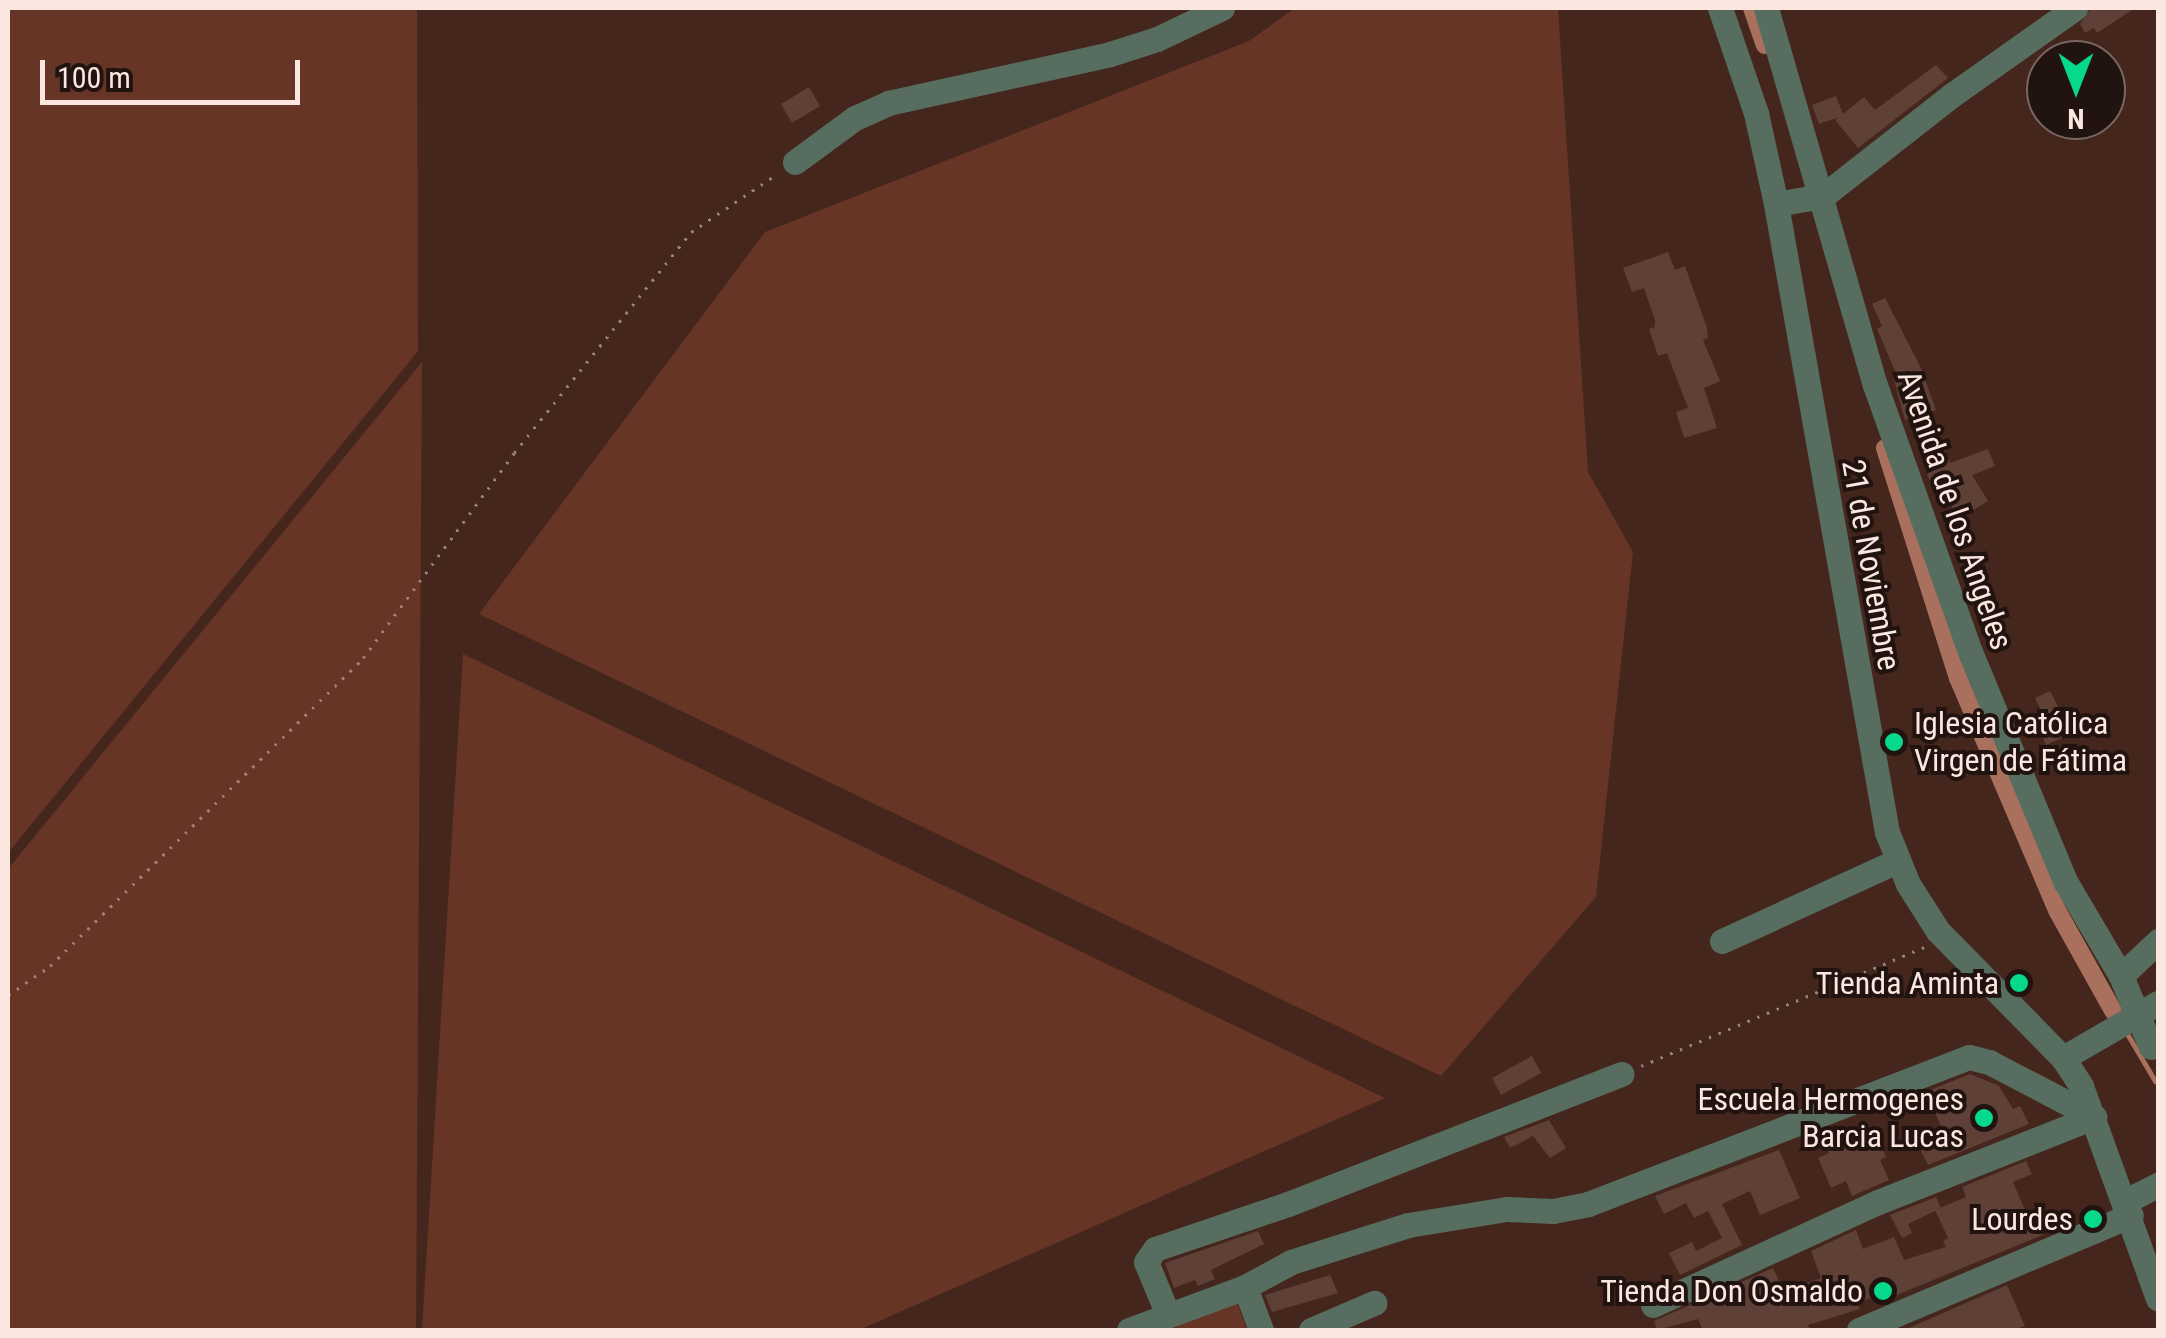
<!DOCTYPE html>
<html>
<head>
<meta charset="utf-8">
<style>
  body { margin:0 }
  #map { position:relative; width:2166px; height:1338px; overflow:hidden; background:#44261d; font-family:"Roboto Condensed",sans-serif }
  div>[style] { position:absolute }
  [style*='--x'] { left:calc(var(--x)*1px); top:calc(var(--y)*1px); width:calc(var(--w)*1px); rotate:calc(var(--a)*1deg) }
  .green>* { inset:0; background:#663526 }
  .stream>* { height:5px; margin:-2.5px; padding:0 2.5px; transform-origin:2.5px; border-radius:2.5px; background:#a9705e }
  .canal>* { height:18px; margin:-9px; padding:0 9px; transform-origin:9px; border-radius:9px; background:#a9705e }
  .building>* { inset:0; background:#5f4036 }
  .path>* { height:2.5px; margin-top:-1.25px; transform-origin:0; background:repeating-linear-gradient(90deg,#9c827a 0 2.5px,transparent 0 10.5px) }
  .minor>* { height:25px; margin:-12.5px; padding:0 12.5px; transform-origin:12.5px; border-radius:12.5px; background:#566d5f }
  .dots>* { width:28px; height:28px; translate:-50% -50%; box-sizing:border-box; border:5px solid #21130f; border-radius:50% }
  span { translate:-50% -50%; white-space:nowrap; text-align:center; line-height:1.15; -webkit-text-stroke:8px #21130f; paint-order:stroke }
  .street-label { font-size:32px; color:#fbe6e0 }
  .poi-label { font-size:32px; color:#fbe6e0 }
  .left { translate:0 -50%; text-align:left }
  .right { translate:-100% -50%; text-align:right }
  .frame { position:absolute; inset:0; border:10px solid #fbe6e0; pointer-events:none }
  .north { position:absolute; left:2026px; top:40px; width:100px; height:100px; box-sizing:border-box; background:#21130f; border:2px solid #786763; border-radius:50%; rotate:180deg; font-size:28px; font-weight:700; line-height:40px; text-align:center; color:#fbe6e0 }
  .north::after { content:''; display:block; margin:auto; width:35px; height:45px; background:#06d98b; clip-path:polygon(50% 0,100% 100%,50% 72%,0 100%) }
  .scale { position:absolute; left:40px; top:60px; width:260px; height:45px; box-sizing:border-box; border:5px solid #fbe6e0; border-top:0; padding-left:12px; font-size:30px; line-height:35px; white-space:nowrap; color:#fbe6e0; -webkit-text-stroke:8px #21130f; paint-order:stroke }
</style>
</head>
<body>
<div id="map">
  <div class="green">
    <i style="clip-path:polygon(8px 8px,417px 8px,418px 351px,8px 853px)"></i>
    <i style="clip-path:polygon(1295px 8px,1558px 8px,1588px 472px,1633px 552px,1596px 897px,1441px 1076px,479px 614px,765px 232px,1249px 41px)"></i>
    <i style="clip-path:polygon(422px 362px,416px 1330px,8px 1330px,8px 869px)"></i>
    <i style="clip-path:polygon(463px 654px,1385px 1098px,859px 1330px,422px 1330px)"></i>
    <i style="clip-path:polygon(1236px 1300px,1247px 1330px,1176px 1330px,1174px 1324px)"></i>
  </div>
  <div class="stream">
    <i style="--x:2126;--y:1032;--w:57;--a:59.4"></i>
    <i style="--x:2155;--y:1081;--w:4;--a:-45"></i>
  </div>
  <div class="canal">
    <i style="--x:1752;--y:8;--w:39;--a:71"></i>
    <i style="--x:1885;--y:448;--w:241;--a:72.4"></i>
    <i style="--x:1958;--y:678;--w:254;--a:66.9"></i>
    <i style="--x:2058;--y:912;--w:113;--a:60.9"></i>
  </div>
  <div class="building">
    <i style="clip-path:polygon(2091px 8px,2135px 8px,2097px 33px,2094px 28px,2085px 33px,2080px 24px)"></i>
    <i style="clip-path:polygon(1936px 65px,1948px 78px,1858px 148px,1835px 120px,1839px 117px,1819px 124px,1812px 105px,1836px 96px,1843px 114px,1864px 97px,1875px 110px)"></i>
    <i style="clip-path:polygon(809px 87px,820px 106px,792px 123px,781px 104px)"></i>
    <i style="clip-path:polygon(1668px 252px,1675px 270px,1685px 266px,1707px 328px,1708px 338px,1703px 340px,1720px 381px,1704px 388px,1717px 428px,1684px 438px,1676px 412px,1688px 408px,1667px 353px,1658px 356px,1649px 329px,1655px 327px,1655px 320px,1644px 288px,1632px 292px,1623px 268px)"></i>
    <i style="clip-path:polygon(1885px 298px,1921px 368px,1936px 410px,1905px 420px,1894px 380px,1898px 378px,1877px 329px,1882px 326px,1872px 304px)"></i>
    <i style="clip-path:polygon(1945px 449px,1950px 463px,1988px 449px,1995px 466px,1972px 475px,1988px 501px,1959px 519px,1941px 489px,1934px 491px,1927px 474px,1931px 472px,1925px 457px)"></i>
    <i style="clip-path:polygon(2050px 691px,2072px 733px,2046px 745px,2033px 717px,2042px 713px,2035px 698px)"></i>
    <i style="clip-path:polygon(1532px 1056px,1541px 1073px,1501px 1095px,1492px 1078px)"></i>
    <i style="clip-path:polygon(1970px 1074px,1999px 1086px,2013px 1109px,2020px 1106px,2029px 1124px,1928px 1165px,1918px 1145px,1942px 1128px,1925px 1092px)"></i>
    <i style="clip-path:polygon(1549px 1120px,1566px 1148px,1550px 1158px,1533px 1136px,1510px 1148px,1504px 1137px)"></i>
    <i style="clip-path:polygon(1846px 1137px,1852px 1151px,1879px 1139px,1886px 1157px,1880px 1160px,1889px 1180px,1852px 1196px,1846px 1181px,1831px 1188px,1818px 1158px,1829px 1153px,1826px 1146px)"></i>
    <i style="clip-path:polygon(1779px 1150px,1800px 1198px,1760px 1215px,1750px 1191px,1722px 1204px,1742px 1245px,1680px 1275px,1669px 1253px,1692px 1242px,1696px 1251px,1722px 1238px,1708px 1211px,1694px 1218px,1686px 1203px,1664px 1214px,1655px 1196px)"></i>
    <i style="clip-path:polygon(2026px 1161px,2032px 1174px,2013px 1182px,2027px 1215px,2035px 1212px,2045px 1234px,1887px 1299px,1884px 1293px,1857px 1303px,1860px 1309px,1808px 1325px,1810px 1330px,1703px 1330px,1698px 1319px,1657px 1330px,1654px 1321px,1773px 1268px,1784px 1292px,1821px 1278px,1811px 1251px,1856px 1230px,1863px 1249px,1894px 1237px,1904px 1260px,1946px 1247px,1943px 1241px,1948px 1238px,1935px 1210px,1966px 1197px,1962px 1187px)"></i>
    <i style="clip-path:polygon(1936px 1197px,1941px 1208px,1908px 1224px,1912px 1233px,1902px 1238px,1890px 1215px)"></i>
    <i style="clip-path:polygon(1258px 1231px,1264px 1244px,1211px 1270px,1215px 1279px,1198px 1286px,1195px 1280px,1174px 1288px,1165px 1263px)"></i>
    <i style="clip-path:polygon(1330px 1275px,1338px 1293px,1272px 1312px,1265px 1295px)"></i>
    <i style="clip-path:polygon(2007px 1285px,2025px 1326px,2013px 1330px,1904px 1330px)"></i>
  </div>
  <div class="path">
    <i style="--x:8;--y:995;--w:51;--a:-34.6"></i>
    <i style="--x:50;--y:966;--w:439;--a:-44.5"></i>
    <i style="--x:363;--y:658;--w:255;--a:-53.6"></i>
    <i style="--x:514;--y:453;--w:283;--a:-51.3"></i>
    <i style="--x:691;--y:232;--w:104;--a:-34"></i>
    <i style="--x:1641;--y:1066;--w:307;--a:-22.8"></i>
  </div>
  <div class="minor">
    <i style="--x:1720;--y:8;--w:111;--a:71.1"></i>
    <i style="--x:1756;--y:113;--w:93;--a:77.6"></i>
    <i style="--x:1776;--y:204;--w:638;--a:79.98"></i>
    <i style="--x:1887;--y:832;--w:56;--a:68"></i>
    <i style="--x:1908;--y:884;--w:56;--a:57.4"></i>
    <i style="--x:1938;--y:931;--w:178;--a:45.5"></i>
    <i style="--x:2063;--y:1058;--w:33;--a:57"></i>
    <i style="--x:2081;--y:1086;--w:226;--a:70.1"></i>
    <i style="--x:1766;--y:8;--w:392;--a:73.9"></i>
    <i style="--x:1875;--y:385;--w:286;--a:70.4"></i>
    <i style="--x:1971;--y:654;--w:246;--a:67.5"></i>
    <i style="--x:2065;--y:881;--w:110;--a:59.5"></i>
    <i style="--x:2121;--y:976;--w:77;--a:67.1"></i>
    <i style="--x:795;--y:162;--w:74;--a:-36.3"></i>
    <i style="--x:855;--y:118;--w:36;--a:-24"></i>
    <i style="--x:888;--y:103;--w:227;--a:-12.4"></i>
    <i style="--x:1110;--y:54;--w:49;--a:-17.7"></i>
    <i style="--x:1157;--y:39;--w:72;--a:-25.5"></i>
    <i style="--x:1776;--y:204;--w:48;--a:-9.7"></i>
    <i style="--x:1823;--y:196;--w:164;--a:-38.1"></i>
    <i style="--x:1952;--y:95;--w:151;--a:-35.3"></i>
    <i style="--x:1722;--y:941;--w:192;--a:-24.6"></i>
    <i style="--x:2121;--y:976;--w:51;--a:-43.4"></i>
    <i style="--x:2063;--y:1058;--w:110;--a:-30.1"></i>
    <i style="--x:2126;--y:1201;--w:36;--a:-27"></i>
    <i style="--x:1245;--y:1287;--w:46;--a:69.6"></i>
    <i style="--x:1653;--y:1305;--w:247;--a:-24.6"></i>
    <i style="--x:1878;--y:1202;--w:232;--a:-21.5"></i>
    <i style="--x:1168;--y:1315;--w:57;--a:-112.5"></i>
    <i style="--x:1146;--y:1262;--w:16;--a:-55"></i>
    <i style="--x:1155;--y:1249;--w:140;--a:-18.7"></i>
    <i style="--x:1288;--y:1204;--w:358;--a:-21.3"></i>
    <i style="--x:1129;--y:1330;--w:124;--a:-20.3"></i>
    <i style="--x:1245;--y:1287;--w:52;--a:-28.5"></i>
    <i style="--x:1291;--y:1262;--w:123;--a:-17.5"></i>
    <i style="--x:1408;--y:1225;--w:100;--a:-9.2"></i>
    <i style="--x:1507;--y:1209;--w:46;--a:2.5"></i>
    <i style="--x:1553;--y:1211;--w:36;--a:-11"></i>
    <i style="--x:1588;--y:1204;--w:408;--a:-21.1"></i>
    <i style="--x:1969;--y:1057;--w:21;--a:14"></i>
    <i style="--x:1989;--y:1062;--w:119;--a:27.6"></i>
    <i style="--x:1311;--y:1330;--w:69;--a:-23.2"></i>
    <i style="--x:1859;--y:1330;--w:295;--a:-22.9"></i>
  </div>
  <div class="dots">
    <i style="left:1894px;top:742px;background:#06d98b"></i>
    <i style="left:2019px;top:983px;background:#06d98b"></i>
    <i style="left:1984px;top:1118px;background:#06d98b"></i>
    <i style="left:2093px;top:1219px;background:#06d98b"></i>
    <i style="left:1883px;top:1291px;background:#06d98b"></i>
  </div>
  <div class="street-label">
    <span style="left:1955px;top:510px;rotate:71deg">Avenida de los Angeles</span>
    <span style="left:1871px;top:565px;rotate:80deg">21 de Noviembre</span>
  </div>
  <div class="poi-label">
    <span class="left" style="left:1914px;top:742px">Iglesia Católica<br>Virgen de Fátima</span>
    <span class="right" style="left:1999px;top:983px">Tienda Aminta</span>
    <span class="right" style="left:1964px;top:1118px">Escuela Hermogenes<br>Barcia Lucas</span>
    <span class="right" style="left:2073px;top:1219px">Lourdes</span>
    <span class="right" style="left:1863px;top:1291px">Tienda Don Osmaldo</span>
  </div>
  <div class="frame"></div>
  <div class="north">N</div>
  <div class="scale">100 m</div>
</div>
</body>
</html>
